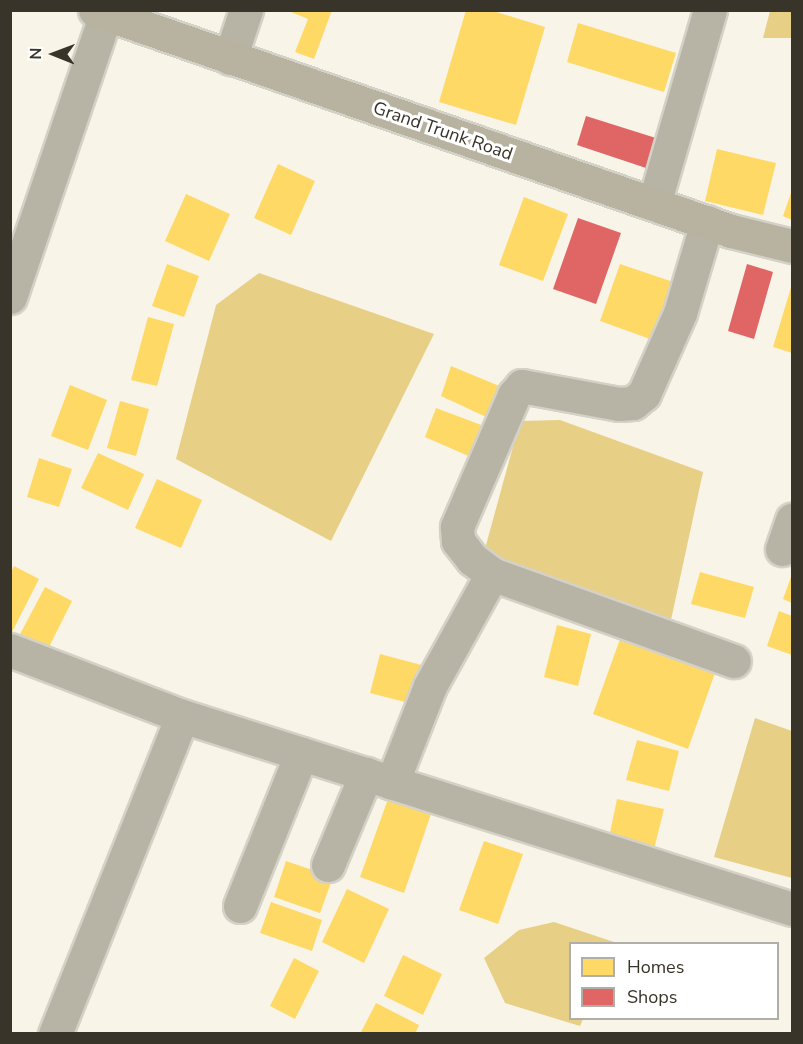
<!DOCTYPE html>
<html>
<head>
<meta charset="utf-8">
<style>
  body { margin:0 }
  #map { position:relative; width:803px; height:1044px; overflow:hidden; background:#f8f4e8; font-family:"Nunito Sans",sans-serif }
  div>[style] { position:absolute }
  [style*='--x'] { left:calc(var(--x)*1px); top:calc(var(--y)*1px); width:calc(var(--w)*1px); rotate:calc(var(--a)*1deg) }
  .water>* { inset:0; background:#e7d085 }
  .homes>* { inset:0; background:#ffd966 }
  .shops>* { inset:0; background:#e06666 }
  .roads { filter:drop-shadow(2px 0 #d4d1c7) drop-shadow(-2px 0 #d4d1c7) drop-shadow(0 2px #d4d1c7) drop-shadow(0 -2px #d4d1c7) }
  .street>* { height:33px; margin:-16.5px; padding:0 16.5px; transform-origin:16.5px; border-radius:16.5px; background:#b7b3a5 }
  .primary>* { height:33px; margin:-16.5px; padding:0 16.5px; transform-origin:16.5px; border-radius:16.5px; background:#b8b3a1 }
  span { translate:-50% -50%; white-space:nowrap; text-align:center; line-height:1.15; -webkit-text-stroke:6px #fff; paint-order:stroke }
  .street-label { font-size:18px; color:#383429 }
  .frame { position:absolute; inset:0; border:12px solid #383429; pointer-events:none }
  .legend { position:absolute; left:569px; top:942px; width:210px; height:78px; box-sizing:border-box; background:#fff; border:2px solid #afaea9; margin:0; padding:8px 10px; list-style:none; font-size:18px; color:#383429 }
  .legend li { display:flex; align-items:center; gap:12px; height:30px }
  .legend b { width:30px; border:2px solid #afaea9 }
  .north { position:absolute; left:24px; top:24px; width:60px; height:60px; -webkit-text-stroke:4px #fff; paint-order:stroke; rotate:271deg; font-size:16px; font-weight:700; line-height:24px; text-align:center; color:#383429 }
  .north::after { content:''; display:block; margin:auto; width:21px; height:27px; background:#383429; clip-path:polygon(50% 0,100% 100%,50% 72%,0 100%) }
</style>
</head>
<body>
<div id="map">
  <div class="water">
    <i style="clip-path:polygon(770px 11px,792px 11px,792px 38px,763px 38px)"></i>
    <i style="clip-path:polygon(259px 273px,434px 334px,331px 541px,176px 459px,216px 305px)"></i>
    <i style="clip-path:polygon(560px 420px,703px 472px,671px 620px,483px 556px,520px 421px)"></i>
    <i style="clip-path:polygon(755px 718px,792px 731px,792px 878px,714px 857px)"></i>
    <i style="clip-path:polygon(554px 922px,614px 942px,570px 944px,570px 1018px,583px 1019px,580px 1026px,505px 1003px,484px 958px,519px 930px)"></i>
  </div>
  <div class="homes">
    <i style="clip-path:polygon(286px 10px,332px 10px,314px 59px,295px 52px,308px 19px)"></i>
    <i style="clip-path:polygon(466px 10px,490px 10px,545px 27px,516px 125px,439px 102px)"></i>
    <i style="clip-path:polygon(578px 23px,676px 53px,664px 92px,567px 62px)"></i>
    <i style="clip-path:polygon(717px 149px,776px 163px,763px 215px,705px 201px)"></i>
    <i style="clip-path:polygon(278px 164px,315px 181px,291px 235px,254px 218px)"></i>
    <i style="clip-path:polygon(792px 190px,792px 220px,783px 216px)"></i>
    <i style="clip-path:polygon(186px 194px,230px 214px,209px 261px,165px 241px)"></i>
    <i style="clip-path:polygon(524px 197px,568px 214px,543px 281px,499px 265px)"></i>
    <i style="clip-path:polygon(167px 264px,199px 276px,184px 317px,152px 306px)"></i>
    <i style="clip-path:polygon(620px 264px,685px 286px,664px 344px,600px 321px)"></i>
    <i style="clip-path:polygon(792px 284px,792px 353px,773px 347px)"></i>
    <i style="clip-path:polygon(148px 317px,174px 324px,157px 386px,131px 380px)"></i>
    <i style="clip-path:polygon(451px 366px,509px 390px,497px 422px,441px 396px)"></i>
    <i style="clip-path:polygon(70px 385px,107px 400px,88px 450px,51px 436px)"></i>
    <i style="clip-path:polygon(120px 401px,149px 409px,136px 456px,107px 448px)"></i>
    <i style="clip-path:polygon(436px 408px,484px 426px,473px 458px,425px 437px)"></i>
    <i style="clip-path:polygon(98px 453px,144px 474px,128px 510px,81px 488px)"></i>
    <i style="clip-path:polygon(39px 458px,72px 469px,59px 507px,27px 497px)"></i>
    <i style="clip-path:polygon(157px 479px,202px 500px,181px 548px,135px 528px)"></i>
    <i style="clip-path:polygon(14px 566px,39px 579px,10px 636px,10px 574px)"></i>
    <i style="clip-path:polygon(700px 572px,754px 587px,745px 618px,691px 604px)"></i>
    <i style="clip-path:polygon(792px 574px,792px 603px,783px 599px)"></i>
    <i style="clip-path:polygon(45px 587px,72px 601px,46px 653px,18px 638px)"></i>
    <i style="clip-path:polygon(779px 611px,792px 616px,792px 655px,767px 646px)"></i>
    <i style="clip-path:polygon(557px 625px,591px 634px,578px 686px,544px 677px)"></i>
    <i style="clip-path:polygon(620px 639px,715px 673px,688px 749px,593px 714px)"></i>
    <i style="clip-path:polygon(380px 654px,429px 667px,420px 706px,370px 693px)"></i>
    <i style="clip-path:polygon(637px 740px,679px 751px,669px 791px,626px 780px)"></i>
    <i style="clip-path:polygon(388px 799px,431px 814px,404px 893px,360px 877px)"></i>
    <i style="clip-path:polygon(617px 799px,664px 809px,653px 853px,608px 842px)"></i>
    <i style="clip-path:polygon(484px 841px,523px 854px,498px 924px,459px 910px)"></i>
    <i style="clip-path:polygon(286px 861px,333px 877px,320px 913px,274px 897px)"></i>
    <i style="clip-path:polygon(347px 889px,389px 909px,364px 963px,322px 942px)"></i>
    <i style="clip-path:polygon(271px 902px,322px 920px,312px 951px,260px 933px)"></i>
    <i style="clip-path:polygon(403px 955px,442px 974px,423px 1015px,384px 996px)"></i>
    <i style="clip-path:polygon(294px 958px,319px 971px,295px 1019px,270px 1006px)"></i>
    <i style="clip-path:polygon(376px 1003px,419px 1025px,415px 1034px,360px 1034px)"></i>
  </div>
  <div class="shops">
    <i style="clip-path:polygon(586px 116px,659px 139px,649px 169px,577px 145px)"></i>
    <i style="clip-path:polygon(578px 218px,621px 233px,596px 304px,553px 289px)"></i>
    <i style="clip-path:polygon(747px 264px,773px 272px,754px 339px,728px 331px)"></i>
  </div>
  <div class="roads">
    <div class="street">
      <i style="--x:230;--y:58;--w:51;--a:-71.6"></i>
      <i style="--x:654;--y:204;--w:202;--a:-73.9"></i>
      <i style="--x:707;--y:222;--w:95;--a:106.5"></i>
      <i style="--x:680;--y:313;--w:89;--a:114"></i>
      <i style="--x:644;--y:394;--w:14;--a:141"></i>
      <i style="--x:633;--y:403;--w:14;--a:176"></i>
      <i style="--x:619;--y:404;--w:99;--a:-169.5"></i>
      <i style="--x:522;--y:386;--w:12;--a:132"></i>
      <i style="--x:514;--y:395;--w:144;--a:113.4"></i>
      <i style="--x:457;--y:527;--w:14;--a:86"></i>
      <i style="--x:458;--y:541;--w:23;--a:52"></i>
      <i style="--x:472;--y:559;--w:25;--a:37"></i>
      <i style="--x:492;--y:574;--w:257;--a:19.8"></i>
      <i style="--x:10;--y:297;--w:299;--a:-71.3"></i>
      <i style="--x:782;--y:549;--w:31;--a:-71"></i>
      <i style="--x:10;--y:650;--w:184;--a:21"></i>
      <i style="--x:182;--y:716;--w:640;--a:17.56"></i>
      <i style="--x:392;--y:783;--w:104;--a:-68.6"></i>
      <i style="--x:430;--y:686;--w:128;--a:-61"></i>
      <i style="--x:328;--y:865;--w:99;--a:-67.3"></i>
      <i style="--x:240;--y:906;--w:164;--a:-68.1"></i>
      <i style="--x:55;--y:1034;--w:342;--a:-68.2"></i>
    </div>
    <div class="primary">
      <i style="--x:95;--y:10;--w:673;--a:19.16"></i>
      <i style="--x:731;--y:231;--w:63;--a:13.8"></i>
    </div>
  </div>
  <div class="street-label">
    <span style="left:443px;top:131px;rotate:19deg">Grand Trunk Road</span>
  </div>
  <div class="frame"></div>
  <ul class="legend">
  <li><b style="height:16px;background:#ffd966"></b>Homes</li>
  <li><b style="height:16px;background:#e06666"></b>Shops</li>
  </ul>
  <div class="north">N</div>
</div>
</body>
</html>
